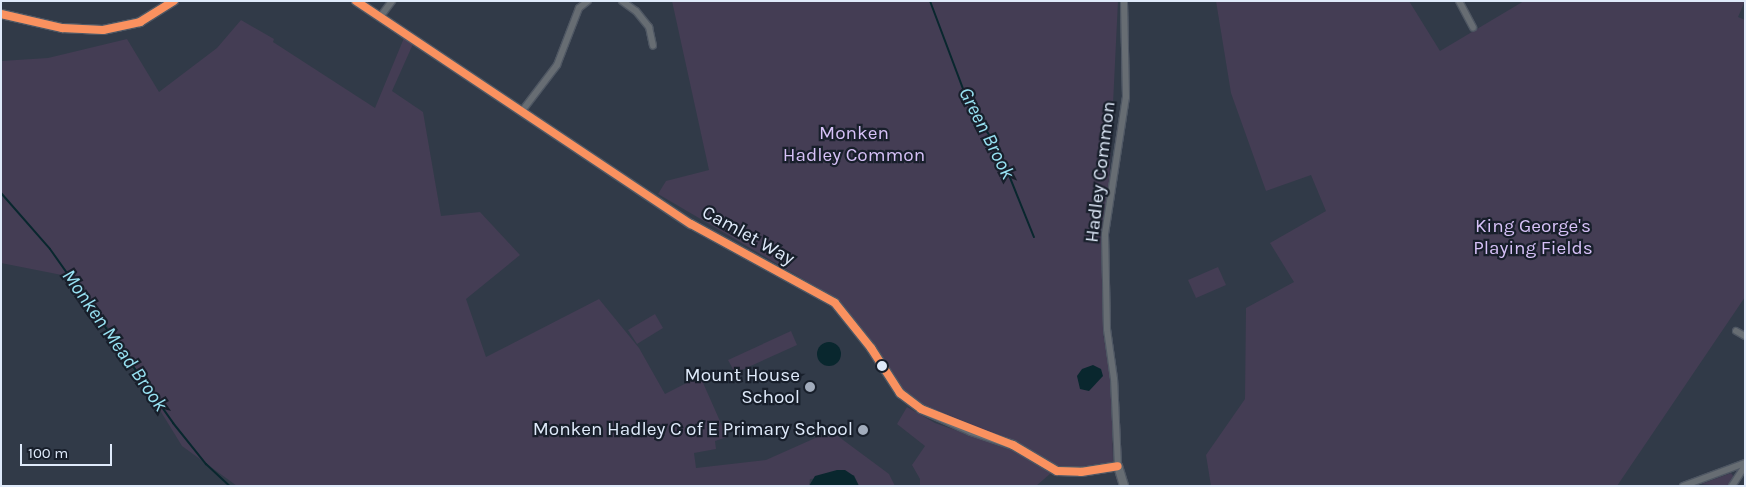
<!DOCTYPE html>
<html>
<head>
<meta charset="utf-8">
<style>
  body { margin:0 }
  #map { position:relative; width:1746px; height:487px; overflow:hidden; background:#313a48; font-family:Karla,sans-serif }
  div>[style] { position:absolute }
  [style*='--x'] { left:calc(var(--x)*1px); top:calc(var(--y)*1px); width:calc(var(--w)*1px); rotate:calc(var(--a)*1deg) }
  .green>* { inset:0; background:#443d54 }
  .water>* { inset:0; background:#09272e }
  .round { border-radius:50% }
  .stream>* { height:2px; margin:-1px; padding:0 1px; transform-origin:1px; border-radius:1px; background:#09272e }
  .roads { filter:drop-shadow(1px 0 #4f5763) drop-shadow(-1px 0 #4f5763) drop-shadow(0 1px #4f5763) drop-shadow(0 -1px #4f5763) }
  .minor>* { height:6px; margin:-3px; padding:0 3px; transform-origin:3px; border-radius:3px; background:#676d73 }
  .tertiary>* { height:8px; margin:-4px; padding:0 4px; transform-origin:4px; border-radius:4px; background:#676d73 }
  .bus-1>* { height:8px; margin:-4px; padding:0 4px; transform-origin:4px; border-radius:4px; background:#fa915f }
  .dots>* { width:14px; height:14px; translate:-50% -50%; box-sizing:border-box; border:2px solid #181f2b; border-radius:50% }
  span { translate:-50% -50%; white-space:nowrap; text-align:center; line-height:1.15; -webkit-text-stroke:4.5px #181f2b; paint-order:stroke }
  .park-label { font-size:19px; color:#d6c1f7 }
  .street-label { font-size:19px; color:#dfeafa }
  .poi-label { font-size:19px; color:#dfeafa }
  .right { translate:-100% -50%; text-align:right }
  .water-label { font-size:20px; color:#97e1f2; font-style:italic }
  .frame { position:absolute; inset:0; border:2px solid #dfeafa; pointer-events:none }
  .scale { position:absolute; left:20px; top:444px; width:92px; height:22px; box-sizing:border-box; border:2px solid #dfeafa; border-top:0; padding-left:6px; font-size:15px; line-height:18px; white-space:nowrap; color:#dfeafa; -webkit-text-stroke:4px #181f2b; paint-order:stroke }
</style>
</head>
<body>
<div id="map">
  <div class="green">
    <i style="clip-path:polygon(672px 1px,1118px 1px,1104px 290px,1103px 333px,1111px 380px,1113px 462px,1086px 469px,1061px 469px,923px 407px,899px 388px,837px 299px,658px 194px,666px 181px,709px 170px)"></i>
    <i style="clip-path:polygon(1216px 1px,1409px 1px,1440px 51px,1524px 1px,1745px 1px,1738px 17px,1745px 20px,1745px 297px,1617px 486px,1211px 486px,1206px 455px,1245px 399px,1246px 308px,1294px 282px,1270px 243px,1326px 211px,1311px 175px,1266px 191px,1231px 93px)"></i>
    <i style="clip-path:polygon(241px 20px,274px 39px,273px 42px,375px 108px,404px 38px,413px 44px,392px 91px,423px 112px,441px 216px,480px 212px,520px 255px,466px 299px,486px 357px,599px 299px,639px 348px,665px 394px,700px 376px,727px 437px,715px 441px,716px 449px,694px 453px,696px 468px,766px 460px,831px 431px,889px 474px,895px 486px,859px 486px,854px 475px,810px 479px,809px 486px,237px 486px,182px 446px,115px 337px,72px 277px,1px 263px,1px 61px,48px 58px,127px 39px,159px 92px,217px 48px)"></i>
    <i style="clip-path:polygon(1218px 267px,1226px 285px,1196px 298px,1188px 280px)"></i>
    <i style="clip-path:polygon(655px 314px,663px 328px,637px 344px,628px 330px)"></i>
    <i style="clip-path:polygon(791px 331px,797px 345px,735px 373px,728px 360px)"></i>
    <i style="clip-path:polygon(907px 407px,935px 423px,1010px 449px,1051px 473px,1036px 486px,920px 486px,920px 479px,912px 465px,925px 446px,897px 424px)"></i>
    <i style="clip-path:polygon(1731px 473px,1734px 477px,1728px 486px,1701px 484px)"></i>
  </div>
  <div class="water">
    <i class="round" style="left:817px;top:342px;width:24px;height:24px"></i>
    <i style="clip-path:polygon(1093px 365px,1101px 369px,1103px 376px,1089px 391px,1080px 389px,1077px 376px,1082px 369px)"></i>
    <i style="clip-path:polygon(837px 470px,845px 470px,854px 476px,859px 486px,809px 486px,815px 476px)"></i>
  </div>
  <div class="stream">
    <i style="--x:930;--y:1;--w:111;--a:69.4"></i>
    <i style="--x:969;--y:105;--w:52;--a:56"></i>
    <i style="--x:998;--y:148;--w:96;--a:68"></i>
    <i style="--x:1;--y:193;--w:74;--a:48.8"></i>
    <i style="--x:50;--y:249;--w:213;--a:54.7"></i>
    <i style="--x:173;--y:423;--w:53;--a:51.2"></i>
    <i style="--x:206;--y:464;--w:33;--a:43"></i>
  </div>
  <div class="roads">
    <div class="minor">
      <i style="--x:622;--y:1;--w:17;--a:36"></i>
      <i style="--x:636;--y:11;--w:21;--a:51"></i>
      <i style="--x:649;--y:27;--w:19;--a:78"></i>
      <i style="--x:1459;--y:1;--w:30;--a:62"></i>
      <i style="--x:380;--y:17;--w:20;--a:-53"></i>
      <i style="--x:522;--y:111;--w:58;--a:-52.7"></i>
      <i style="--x:557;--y:65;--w:61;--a:-68.9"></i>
      <i style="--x:579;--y:8;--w:11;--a:-38"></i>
      <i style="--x:1736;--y:331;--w:10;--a:29"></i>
      <i style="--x:1118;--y:466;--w:87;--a:-92.6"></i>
      <i style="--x:1114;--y:379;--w:50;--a:-98"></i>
      <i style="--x:1107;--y:329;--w:95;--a:-91.2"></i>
      <i style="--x:1105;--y:234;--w:139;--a:-81.3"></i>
      <i style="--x:1126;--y:97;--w:96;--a:-91.2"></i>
      <i style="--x:1683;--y:486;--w:66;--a:-20.4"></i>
      <i style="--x:1732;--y:486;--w:24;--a:-57"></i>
    </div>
    <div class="tertiary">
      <i style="--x:356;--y:1;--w:402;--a:33.7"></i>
      <i style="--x:691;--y:224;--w:164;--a:28.7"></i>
      <i style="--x:835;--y:303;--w:58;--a:51.3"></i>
      <i style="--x:871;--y:348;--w:54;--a:57.2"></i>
      <i style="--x:900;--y:393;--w:26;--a:37"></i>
      <i style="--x:921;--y:409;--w:55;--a:23.7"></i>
      <i style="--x:971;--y:431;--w:44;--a:18.4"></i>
      <i style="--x:1013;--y:445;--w:51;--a:30.6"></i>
      <i style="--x:1057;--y:471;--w:24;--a:2"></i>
      <i style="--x:1081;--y:472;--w:37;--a:-9"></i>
      <i style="--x:1118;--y:466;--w:21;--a:73"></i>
      <i style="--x:1;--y:14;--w:63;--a:12.9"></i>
      <i style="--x:62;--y:28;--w:41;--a:2.8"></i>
      <i style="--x:103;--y:30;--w:38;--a:-12"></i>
      <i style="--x:140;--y:22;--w:40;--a:-32"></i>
    </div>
  </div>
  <div class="bus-1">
    <i style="--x:356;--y:1;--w:402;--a:33.7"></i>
    <i style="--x:691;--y:224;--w:164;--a:28.7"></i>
    <i style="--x:835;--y:303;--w:58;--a:51.3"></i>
    <i style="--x:871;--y:348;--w:54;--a:57.2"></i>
    <i style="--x:900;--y:393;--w:26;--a:37"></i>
    <i style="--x:921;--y:409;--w:99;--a:21.4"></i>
    <i style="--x:1013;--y:445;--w:51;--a:30.6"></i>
    <i style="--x:1057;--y:471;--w:24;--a:2"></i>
    <i style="--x:1081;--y:472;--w:37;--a:-9"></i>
    <i style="--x:1;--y:14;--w:63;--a:12.9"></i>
    <i style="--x:62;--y:28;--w:41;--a:2.8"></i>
    <i style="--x:103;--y:30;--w:38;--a:-12"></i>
    <i style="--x:140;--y:22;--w:40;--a:-32"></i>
  </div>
  <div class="dots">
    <i style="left:882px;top:366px;background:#dfeafa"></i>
    <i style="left:810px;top:387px;background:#a2acbc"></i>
    <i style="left:863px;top:430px;background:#a2acbc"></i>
  </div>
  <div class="park-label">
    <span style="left:854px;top:145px">Monken<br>Hadley Common</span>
    <span style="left:1533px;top:238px">King George's<br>Playing Fields</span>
  </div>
  <div class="street-label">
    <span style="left:1101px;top:172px;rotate:-83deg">Hadley Common</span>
    <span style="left:748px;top:236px;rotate:29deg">Camlet Way</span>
  </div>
  <div class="poi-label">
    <span class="right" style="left:800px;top:387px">Mount House<br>School</span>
    <span class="right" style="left:853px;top:430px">Monken Hadley C of E Primary School</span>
  </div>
  <div class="water-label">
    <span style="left:987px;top:133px;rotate:63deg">Green Brook</span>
    <span style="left:115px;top:340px;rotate:55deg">Monken Mead Brook</span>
  </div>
  <div class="frame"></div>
  <div class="scale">100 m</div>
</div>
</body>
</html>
